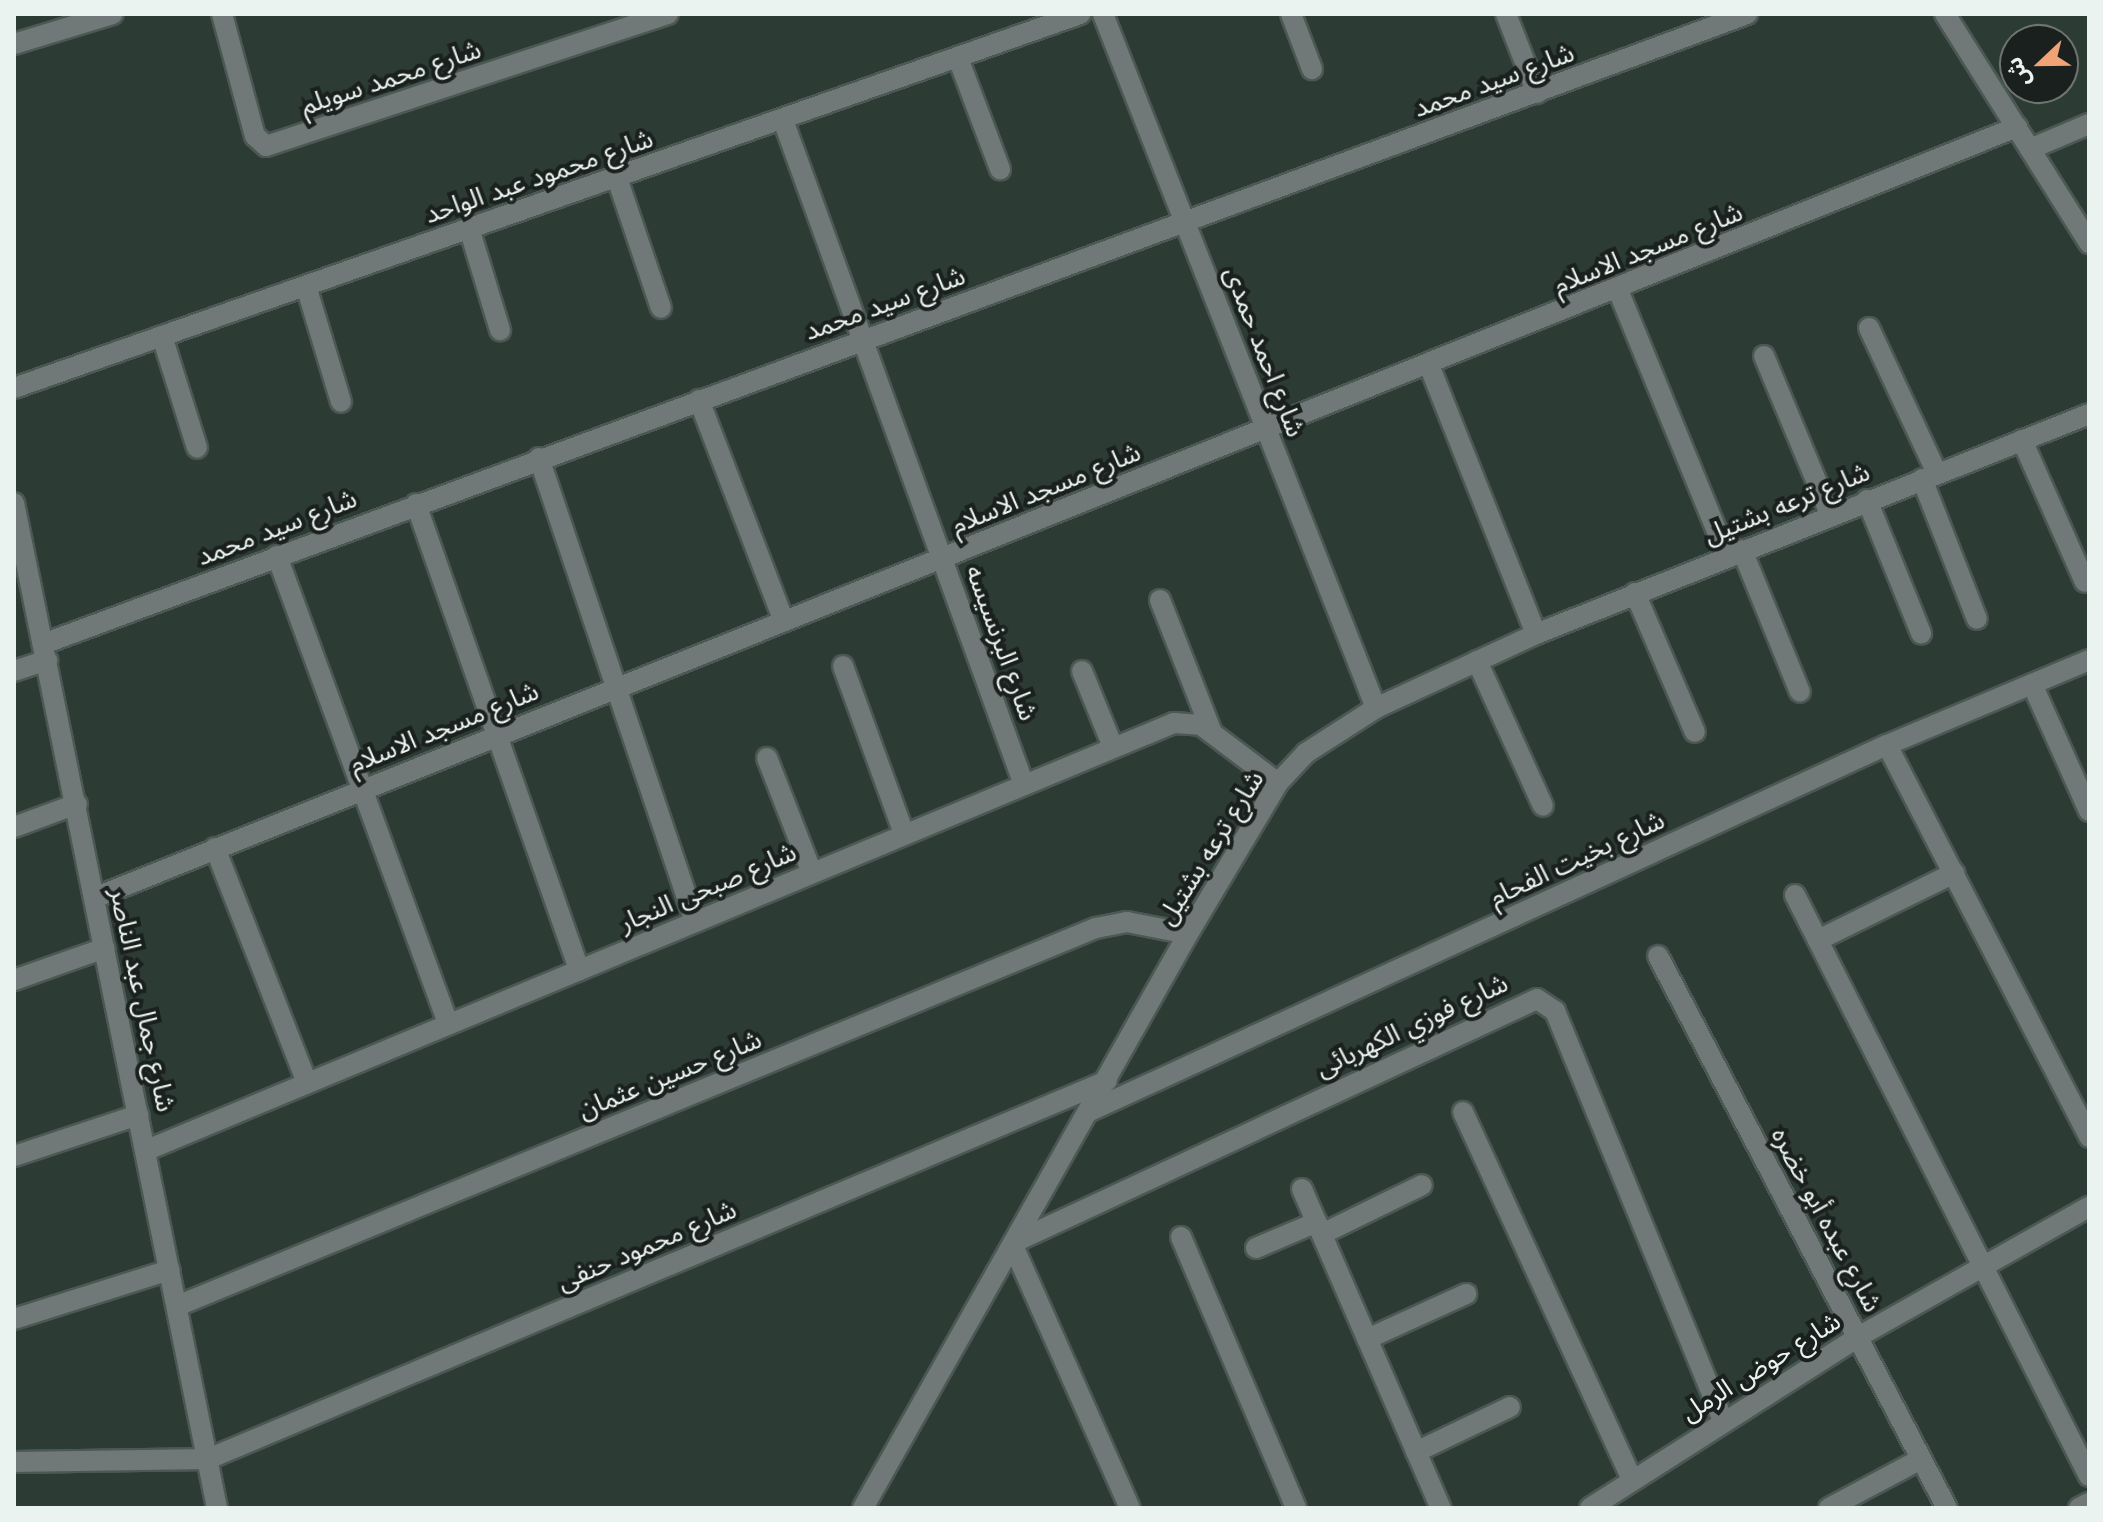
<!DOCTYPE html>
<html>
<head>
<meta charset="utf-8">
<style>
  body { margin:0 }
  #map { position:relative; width:2103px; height:1522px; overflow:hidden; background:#2d3b35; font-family:"Libre Baskerville","Noto Sans Arabic",serif }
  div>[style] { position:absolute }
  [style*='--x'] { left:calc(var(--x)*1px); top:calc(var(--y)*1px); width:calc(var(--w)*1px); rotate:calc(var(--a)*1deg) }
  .roads { filter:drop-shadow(2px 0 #4b5853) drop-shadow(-2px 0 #4b5853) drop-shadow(0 2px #4b5853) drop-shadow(0 -2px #4b5853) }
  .minor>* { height:20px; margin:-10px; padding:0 10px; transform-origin:10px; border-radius:10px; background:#717878 }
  span { translate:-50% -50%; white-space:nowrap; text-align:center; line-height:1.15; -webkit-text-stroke:8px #1a201d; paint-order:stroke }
  .street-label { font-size:26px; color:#eaf3ef }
  .frame { position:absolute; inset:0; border:16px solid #eaf3ef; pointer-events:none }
  .north { position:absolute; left:1999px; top:24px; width:80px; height:80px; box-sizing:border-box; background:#1a201d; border:2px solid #6d7471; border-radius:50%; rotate:248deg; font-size:22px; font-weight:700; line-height:32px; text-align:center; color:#eaf3ef }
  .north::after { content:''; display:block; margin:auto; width:28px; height:36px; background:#efa377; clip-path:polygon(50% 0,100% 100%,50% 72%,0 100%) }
</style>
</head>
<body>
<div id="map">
  <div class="roads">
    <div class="minor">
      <i style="--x:222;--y:14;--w:126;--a:74.9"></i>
      <i style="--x:255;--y:136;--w:15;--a:42"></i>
      <i style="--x:266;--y:146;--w:423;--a:-18.2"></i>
      <i style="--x:1103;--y:14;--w:746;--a:68.53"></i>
      <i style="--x:1291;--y:14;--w:59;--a:69.1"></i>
      <i style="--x:1506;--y:14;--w:85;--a:68.6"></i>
      <i style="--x:1945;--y:14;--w:271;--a:57.8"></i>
      <i style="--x:14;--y:44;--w:103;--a:-16.9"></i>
      <i style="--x:958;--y:58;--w:119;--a:69.3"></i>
      <i style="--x:783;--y:120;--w:707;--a:70.08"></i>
      <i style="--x:2030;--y:149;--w:64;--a:-23"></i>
      <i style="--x:617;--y:178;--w:137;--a:71.3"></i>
      <i style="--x:469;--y:228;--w:107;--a:73.1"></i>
      <i style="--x:306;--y:286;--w:121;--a:73.2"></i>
      <i style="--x:1618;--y:290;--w:287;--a:67.7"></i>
      <i style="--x:1869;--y:328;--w:160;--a:64.9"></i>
      <i style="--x:162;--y:336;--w:117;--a:72.6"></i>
      <i style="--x:1764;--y:356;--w:171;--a:67.3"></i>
      <i style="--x:1429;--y:365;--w:289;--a:68.3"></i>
      <i style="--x:14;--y:388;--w:1130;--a:-19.33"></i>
      <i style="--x:699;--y:400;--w:237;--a:69"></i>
      <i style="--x:2022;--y:440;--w:155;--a:66.1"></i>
      <i style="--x:539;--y:458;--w:489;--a:71.4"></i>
      <i style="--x:1922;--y:479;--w:150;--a:68.6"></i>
      <i style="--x:1867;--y:500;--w:144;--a:67.9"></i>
      <i style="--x:14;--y:503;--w:1025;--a:78.58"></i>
      <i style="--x:416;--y:504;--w:494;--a:70.7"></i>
      <i style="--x:1742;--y:550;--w:153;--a:67.8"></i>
      <i style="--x:277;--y:556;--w:498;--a:69.9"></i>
      <i style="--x:1635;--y:593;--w:151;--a:66.7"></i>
      <i style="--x:1160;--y:600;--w:143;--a:68.6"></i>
      <i style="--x:43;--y:644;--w:1817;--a:-20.29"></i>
      <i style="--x:1477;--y:661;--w:159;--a:65.5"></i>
      <i style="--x:843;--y:666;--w:179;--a:70"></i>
      <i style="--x:14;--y:671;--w:35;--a:-18"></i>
      <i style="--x:1082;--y:671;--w:82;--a:67.8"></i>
      <i style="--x:2032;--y:684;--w:139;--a:65.8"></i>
      <i style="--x:1887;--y:745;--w:441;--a:62.7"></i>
      <i style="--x:767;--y:758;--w:123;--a:68.6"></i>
      <i style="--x:14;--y:827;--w:67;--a:-20.1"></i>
      <i style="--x:215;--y:848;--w:252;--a:68.6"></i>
      <i style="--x:1795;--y:895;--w:651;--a:63.16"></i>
      <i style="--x:94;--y:898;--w:2072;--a:-21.85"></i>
      <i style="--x:1818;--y:940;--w:152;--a:-26.2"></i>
      <i style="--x:1658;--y:956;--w:623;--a:62.37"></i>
      <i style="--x:14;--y:980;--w:96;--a:-19.4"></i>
      <i style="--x:1090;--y:1111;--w:877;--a:-24.67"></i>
      <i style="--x:1887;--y:745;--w:219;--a:-22.8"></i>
      <i style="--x:1463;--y:1112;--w:405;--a:65.3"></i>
      <i style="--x:147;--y:1150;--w:1112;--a:-22.58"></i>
      <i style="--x:1174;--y:723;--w:27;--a:4"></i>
      <i style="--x:1201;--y:725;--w:96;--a:37"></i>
      <i style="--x:14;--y:1156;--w:131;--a:-18.3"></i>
      <i style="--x:1302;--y:1189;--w:348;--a:66.5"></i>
      <i style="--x:1322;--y:1234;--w:111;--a:-26.1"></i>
      <i style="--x:1181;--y:1237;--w:294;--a:67"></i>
      <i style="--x:1019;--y:1240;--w:571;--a:-24.95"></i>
      <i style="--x:1537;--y:999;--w:22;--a:34"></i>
      <i style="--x:1555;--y:1011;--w:442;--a:67.7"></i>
      <i style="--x:1256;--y:1248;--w:66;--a:-23.1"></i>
      <i style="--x:1015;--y:1250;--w:282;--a:66"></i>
      <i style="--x:177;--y:1306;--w:994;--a:-22.36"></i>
      <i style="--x:1096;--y:928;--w:32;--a:-11"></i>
      <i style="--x:1127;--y:922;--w:62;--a:11.1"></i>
      <i style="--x:14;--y:1319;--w:163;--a:-17.5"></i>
      <i style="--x:1367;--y:1339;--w:109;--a:-24.4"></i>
      <i style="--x:1416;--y:1452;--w:104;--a:-25.6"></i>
      <i style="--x:14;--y:1462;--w:194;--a:-0.9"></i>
      <i style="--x:208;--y:1459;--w:975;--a:-22.81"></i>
      <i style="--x:863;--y:1508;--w:660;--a:-60.48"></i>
      <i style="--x:1188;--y:934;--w:176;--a:-59.2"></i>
      <i style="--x:1278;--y:783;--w:41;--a:-47"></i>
      <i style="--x:1306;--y:753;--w:83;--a:-32.7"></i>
      <i style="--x:1376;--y:708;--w:176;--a:-24.8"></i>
      <i style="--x:1536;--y:634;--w:595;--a:-21.69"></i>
      <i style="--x:1590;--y:1508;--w:318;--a:-32.5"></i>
      <i style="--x:1858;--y:1337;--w:265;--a:-29.4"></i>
      <i style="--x:1829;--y:1508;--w:104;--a:-28"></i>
      <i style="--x:2079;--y:1508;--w:11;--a:-27"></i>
    </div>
  </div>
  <div class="street-label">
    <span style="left:391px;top:78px;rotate:-18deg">شارع محمد سويلم</span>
    <span style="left:1494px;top:81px;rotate:-20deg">شارع سيد محمد</span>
    <span style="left:539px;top:177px;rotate:-19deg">شارع محمود عبد الواحد</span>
    <span style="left:1648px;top:249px;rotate:-22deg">شارع مسجد الاسلام</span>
    <span style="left:885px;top:304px;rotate:-20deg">شارع سيد محمد</span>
    <span style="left:1264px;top:352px;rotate:69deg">شارع احمد حمدى</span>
    <span style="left:1046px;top:489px;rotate:-22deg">شارع مسجد الاسلام</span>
    <span style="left:1787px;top:504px;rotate:-22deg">شارع ترعه بشتيل</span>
    <span style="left:277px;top:528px;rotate:-21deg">شارع سيد محمد</span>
    <span style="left:1001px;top:643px;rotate:70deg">شارع البرنسيسه</span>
    <span style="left:444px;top:728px;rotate:-22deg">شارع مسجد الاسلام</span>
    <span style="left:1211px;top:848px;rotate:-58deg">شارع ترعه بشتيل</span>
    <span style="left:1577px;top:859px;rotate:-25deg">شارع بخيت الفحام</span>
    <span style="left:708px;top:888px;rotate:-23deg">شارع صبحى النجار</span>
    <span style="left:142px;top:1000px;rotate:78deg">شارع جمال عبد الناصر</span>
    <span style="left:1412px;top:1026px;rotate:-25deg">شارع فوزي الكهربائى</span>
    <span style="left:670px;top:1075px;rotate:-22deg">شارع حسين عثمان</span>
    <span style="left:1826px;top:1220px;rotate:62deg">شارع عبده أبو خضره</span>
    <span style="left:647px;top:1246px;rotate:-23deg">شارع محمود حنفى</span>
    <span style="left:1761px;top:1367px;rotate:-32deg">شارع حوض الرمل</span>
  </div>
  <div class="frame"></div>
  <div class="north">ش</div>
</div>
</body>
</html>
